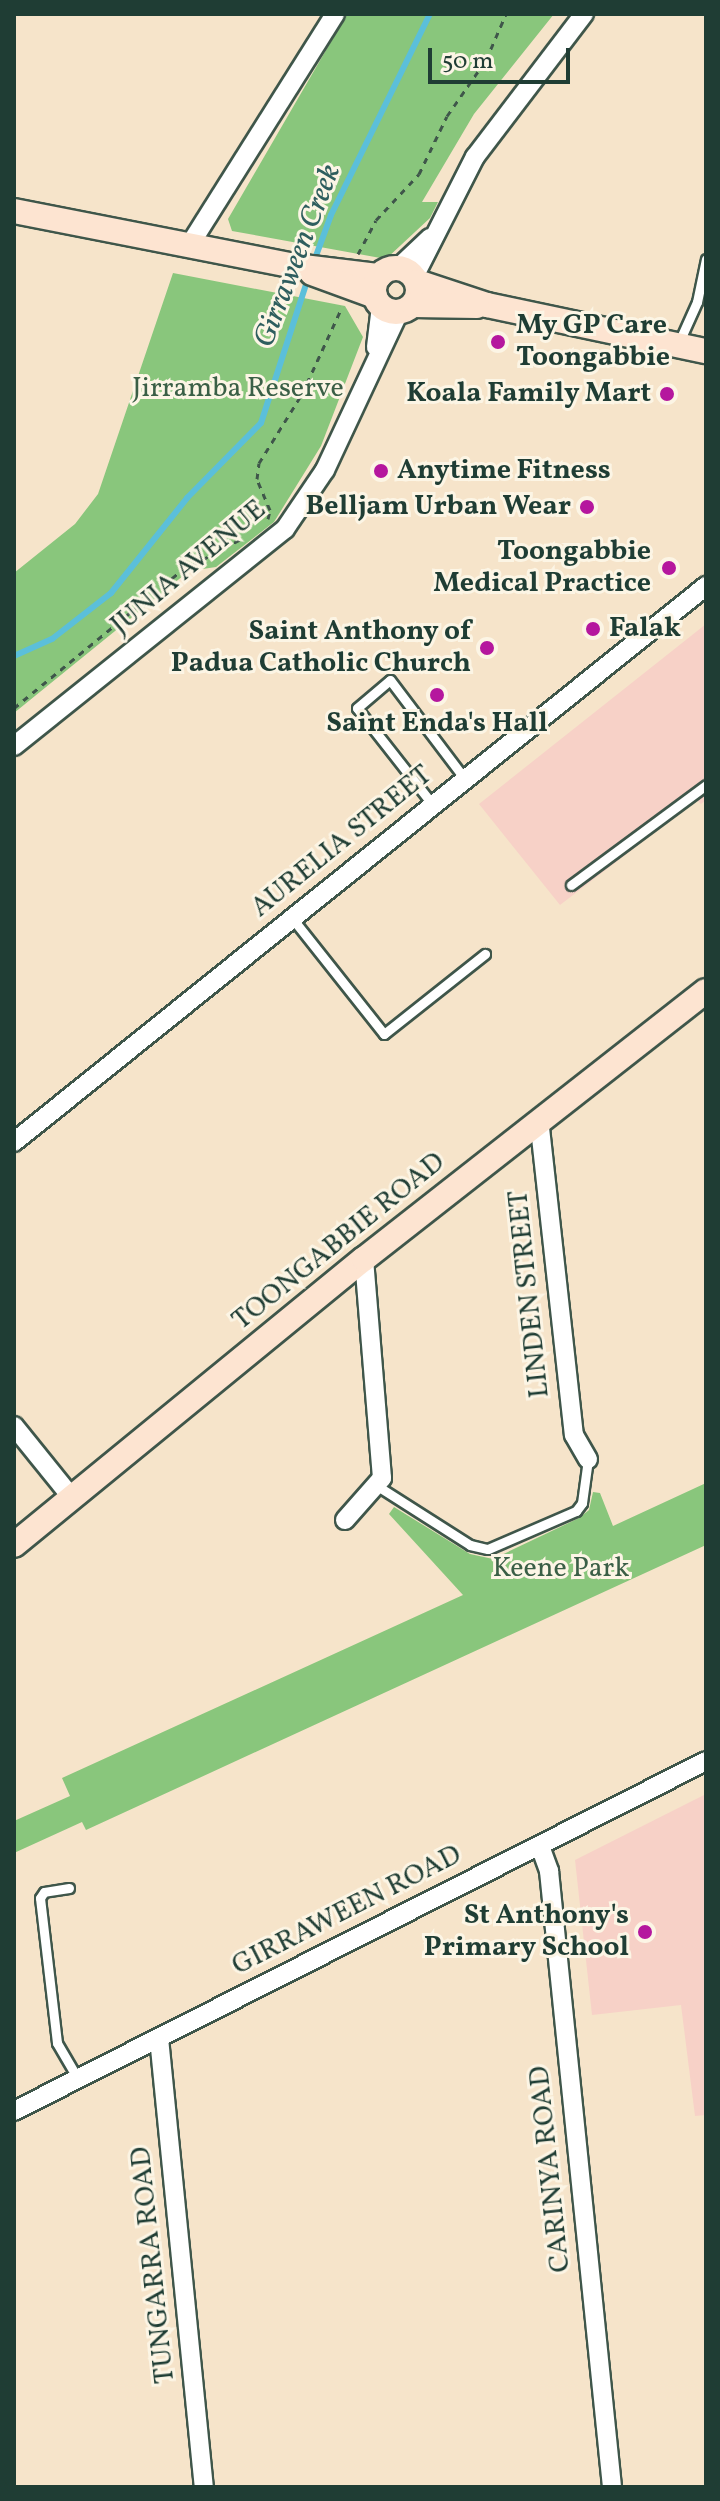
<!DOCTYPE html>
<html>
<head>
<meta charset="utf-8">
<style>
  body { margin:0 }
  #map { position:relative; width:720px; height:2501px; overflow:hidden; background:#f6e4ca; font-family:Vollkorn,serif }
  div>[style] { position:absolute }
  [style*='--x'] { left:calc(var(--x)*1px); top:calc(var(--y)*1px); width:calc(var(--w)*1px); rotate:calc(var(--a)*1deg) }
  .built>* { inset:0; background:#f7d1c7 }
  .green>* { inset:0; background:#89c67c }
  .stream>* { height:6px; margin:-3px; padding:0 3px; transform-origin:3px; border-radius:3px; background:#5bbfda }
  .path>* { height:3px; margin-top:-1.5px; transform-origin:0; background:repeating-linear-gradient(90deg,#3f564a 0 6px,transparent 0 12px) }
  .roads { filter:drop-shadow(2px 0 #3f564a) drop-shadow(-2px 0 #3f564a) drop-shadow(0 2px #3f564a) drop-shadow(0 -2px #3f564a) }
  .lane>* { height:9px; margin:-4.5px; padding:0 4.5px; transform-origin:4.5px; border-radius:4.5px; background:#fff }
  .street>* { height:18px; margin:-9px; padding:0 9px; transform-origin:9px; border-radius:9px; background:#fff }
  .secondary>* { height:24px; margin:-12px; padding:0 12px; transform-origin:12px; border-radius:12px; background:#fde4d1 }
  .secondary>.ring { margin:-12px; padding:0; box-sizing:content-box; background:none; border:24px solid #fde4d1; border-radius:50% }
  .dots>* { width:22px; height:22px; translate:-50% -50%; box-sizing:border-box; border:4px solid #fcf5e5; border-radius:50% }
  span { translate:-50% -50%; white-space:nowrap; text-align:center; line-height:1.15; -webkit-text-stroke:6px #fcf5e5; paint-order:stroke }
  .poi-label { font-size:28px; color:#1f3d34; font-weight:700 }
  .left { translate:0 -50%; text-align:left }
  .right { translate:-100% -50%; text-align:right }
  .park-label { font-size:28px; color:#3a5f46 }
  .street-label { font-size:28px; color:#1f3d34 }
  .water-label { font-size:30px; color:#2e5e5e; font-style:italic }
  .frame { position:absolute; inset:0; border:16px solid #1f3d34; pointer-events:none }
  .scale { position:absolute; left:428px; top:48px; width:142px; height:36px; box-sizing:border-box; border:4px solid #1f3d34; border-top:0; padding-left:10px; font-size:24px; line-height:28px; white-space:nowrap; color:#1f3d34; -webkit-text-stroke:6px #fcf5e5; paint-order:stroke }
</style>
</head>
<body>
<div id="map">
  <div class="built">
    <i style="clip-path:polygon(706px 624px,706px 800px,701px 804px,697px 800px,560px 905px,479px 804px)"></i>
    <i style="clip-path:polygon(706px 1794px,706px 2115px,695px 2116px,681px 2005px,592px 2015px,575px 1860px)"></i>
  </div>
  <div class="green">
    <i style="clip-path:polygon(347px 14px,554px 14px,474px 114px,422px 202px,438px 202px,430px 218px,386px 259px,232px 231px,228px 219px)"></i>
    <i style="clip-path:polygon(173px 273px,345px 306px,363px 337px,321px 446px,274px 522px,216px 567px,189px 571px,14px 713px,14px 573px,75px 524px,98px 494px)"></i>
    <i style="clip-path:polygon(706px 1483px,706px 1545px,86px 1830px,82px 1822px,14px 1853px,14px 1821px,70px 1796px,62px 1778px,463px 1595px,389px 1514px,394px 1507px,470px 1554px,493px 1559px,579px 1518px,589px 1510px,593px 1492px,600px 1493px,613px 1526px)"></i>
  </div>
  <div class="stream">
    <i style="--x:313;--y:264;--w:52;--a:-69.8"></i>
    <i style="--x:331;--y:215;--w:224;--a:-63.8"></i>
    <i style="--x:14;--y:656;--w:42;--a:-24.1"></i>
    <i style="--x:52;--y:639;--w:75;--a:-37.9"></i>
    <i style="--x:111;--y:593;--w:122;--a:-51.3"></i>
    <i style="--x:187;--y:498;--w:105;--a:-45.4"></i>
    <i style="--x:261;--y:423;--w:152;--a:-72"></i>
  </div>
  <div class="path">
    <i style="--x:358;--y:254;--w:38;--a:-62"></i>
    <i style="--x:376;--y:220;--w:63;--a:-46.9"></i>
    <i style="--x:419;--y:174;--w:64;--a:-64.2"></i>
    <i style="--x:447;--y:116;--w:68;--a:-55.1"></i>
    <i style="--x:486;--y:60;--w:50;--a:-66.5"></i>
    <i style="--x:268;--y:519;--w:9;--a:-77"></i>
    <i style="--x:270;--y:510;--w:34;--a:-113"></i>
    <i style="--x:257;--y:479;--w:16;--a:-83"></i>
    <i style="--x:259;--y:463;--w:81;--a:-58.1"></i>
    <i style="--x:302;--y:394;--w:96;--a:-65.3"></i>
    <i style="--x:619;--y:618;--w:13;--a:51"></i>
    <i style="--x:14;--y:708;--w:216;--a:-39.4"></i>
    <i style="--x:181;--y:571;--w:68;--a:-28.1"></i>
  </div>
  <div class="roads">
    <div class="lane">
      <i style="--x:679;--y:342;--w:44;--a:-65.8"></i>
      <i style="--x:697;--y:302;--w:44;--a:-78.2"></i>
      <i style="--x:433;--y:805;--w:123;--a:-128.1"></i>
      <i style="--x:357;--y:708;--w:43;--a:-40.3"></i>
      <i style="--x:390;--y:680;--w:124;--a:52.9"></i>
      <i style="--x:571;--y:885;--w:168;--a:-36.5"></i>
      <i style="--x:292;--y:918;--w:148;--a:51.6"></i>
      <i style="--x:384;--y:1034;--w:129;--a:-38.4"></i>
      <i style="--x:379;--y:1487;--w:108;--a:32.5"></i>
      <i style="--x:470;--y:1545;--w:18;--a:13"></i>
      <i style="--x:488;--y:1549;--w:96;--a:-23.4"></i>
      <i style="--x:576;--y:1511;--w:10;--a:-53"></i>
      <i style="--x:582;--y:1503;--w:44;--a:-82.2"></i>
      <i style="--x:69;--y:1888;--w:25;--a:171"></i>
      <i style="--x:44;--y:1892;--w:7;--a:124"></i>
      <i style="--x:40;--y:1898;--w:146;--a:83.3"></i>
      <i style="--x:57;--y:2043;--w:42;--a:59.7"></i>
    </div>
    <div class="street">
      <i style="--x:189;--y:246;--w:274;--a:-57.8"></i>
      <i style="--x:398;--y:268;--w:44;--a:-43.2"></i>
      <i style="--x:414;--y:277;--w:135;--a:-63.1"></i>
      <i style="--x:475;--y:157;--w:180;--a:-52.7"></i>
      <i style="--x:376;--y:347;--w:41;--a:-83"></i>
      <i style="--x:14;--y:746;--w:347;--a:-38.7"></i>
      <i style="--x:285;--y:529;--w:71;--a:-55.9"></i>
      <i style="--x:325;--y:470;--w:174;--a:-64.9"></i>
      <i style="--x:539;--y:1119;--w:318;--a:83.7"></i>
      <i style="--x:574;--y:1435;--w:28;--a:60"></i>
      <i style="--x:14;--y:1142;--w:888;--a:-38.78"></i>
      <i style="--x:14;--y:1426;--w:94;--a:51.1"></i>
      <i style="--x:345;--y:1520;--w:56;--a:-48.6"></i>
      <i style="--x:382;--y:1478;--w:220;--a:-94.7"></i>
      <i style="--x:540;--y:1846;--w:27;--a:70"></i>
      <i style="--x:549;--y:1871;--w:619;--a:84.16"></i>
      <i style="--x:159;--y:2038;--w:451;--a:84.3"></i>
      <i style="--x:14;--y:2111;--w:775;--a:-26.83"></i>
    </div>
    <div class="secondary">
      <i style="--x:14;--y:211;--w:286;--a:11.1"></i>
      <i style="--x:295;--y:266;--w:85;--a:6.8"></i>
      <i class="ring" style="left:374px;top:268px;width:20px;height:20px"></i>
      <i style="--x:312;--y:273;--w:67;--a:20.1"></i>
      <i style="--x:417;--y:282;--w:74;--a:18.2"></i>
      <i style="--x:487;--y:305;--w:224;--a:11.9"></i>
      <i style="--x:413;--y:305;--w:64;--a:0.9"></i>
      <i style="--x:14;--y:1545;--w:452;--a:-39.3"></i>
      <i style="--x:364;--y:1259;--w:434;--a:-38.1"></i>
    </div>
  </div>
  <div class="dots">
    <i style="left:498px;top:342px;background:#b5179e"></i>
    <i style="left:667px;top:394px;background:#b5179e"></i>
    <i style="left:381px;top:471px;background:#b5179e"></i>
    <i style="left:587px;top:507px;background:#b5179e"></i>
    <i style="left:669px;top:568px;background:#b5179e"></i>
    <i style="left:593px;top:629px;background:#b5179e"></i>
    <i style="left:487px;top:648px;background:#b5179e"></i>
    <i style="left:437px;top:695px;background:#b5179e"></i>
    <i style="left:645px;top:1932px;background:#b5179e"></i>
  </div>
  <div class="poi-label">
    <span class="left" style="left:516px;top:342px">My GP Care<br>Toongabbie</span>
    <span class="right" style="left:651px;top:394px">Koala Family Mart</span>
    <span class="left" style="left:397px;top:471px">Anytime Fitness</span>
    <span class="right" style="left:571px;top:507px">Belljam Urban Wear</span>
    <span class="right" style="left:651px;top:568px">Toongabbie<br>Medical Practice</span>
    <span class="left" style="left:609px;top:629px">Falak</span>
    <span class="right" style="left:471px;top:648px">Saint Anthony of<br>Padua Catholic Church</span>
    <span style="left:437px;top:724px">Saint Enda's Hall</span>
    <span class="right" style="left:629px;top:1932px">St Anthony's<br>Primary School</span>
  </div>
  <div class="park-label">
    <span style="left:238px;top:389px">Jirramba Reserve</span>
    <span style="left:561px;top:1569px">Keene Park</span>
  </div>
  <div class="street-label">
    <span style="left:189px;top:568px;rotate:-40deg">JUNIA AVENUE</span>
    <span style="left:342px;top:842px;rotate:-39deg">AURELIA STREET</span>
    <span style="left:339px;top:1242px;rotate:-39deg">TOONGABBIE ROAD</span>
    <span style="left:530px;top:1294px;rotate:-96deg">LINDEN STREET</span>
    <span style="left:347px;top:1911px;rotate:-27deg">GIRRAWEEN ROAD</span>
    <span style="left:551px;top:2169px;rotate:-96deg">CARINYA ROAD</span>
    <span style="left:154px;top:2265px;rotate:-96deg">TUNGARRA ROAD</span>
  </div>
  <div class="water-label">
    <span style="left:298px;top:256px;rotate:-69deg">Girraween Creek</span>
  </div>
  <div class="frame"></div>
  <div class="scale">50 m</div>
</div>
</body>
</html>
